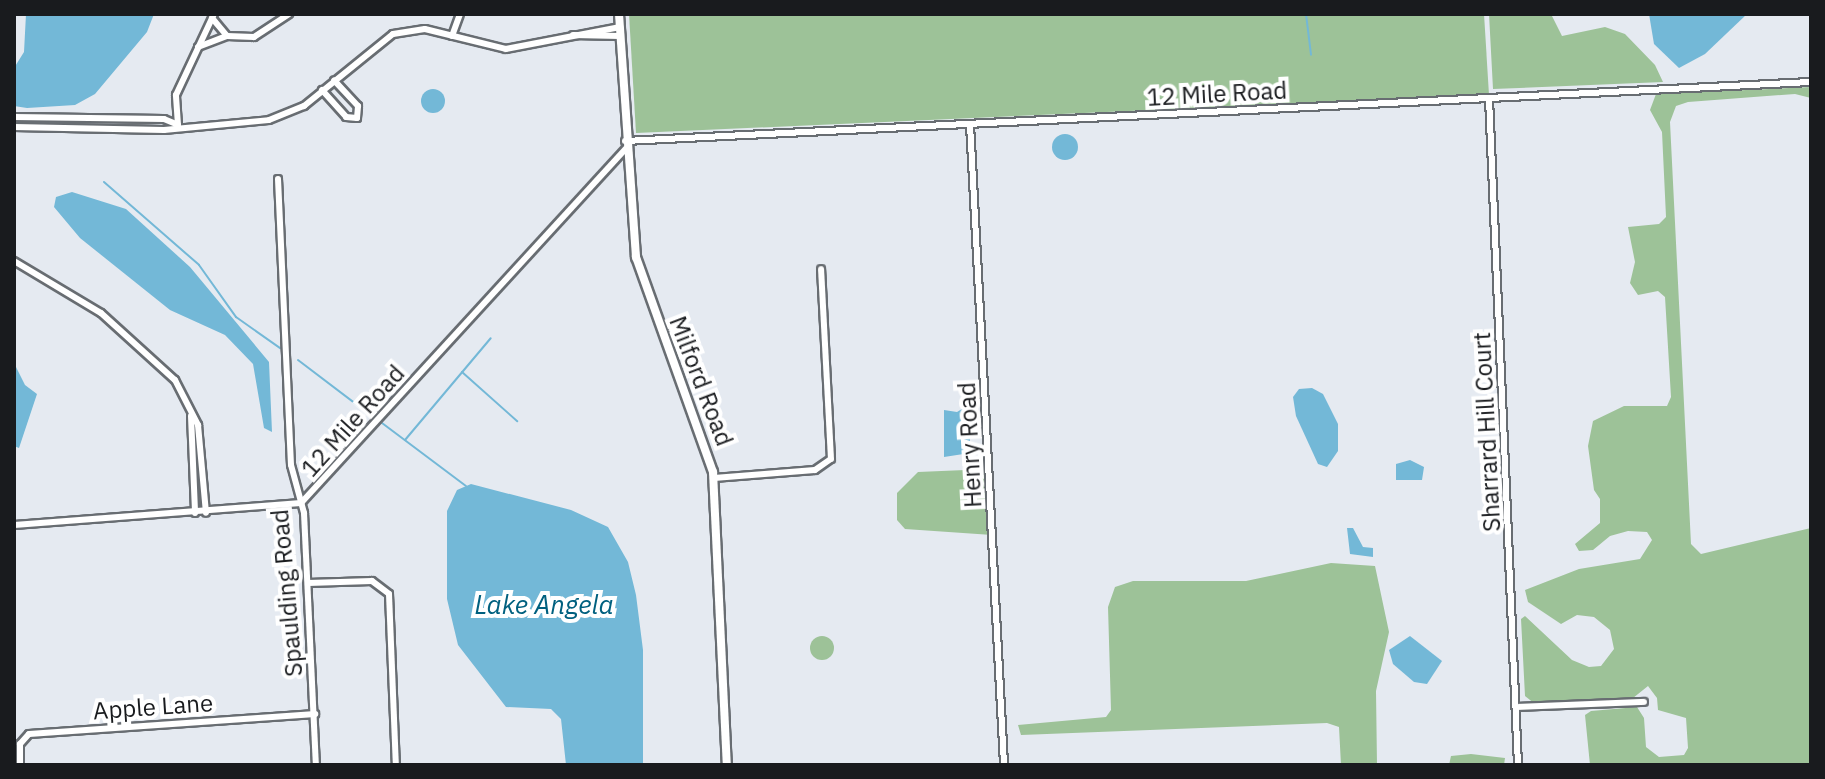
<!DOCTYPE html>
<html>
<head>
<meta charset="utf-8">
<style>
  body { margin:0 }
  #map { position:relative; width:1825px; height:779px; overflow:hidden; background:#e5eaf1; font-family:"IBM Plex Sans",sans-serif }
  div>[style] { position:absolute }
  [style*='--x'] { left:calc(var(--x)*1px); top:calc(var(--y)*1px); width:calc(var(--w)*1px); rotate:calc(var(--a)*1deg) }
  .green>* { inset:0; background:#9dc298 }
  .round { border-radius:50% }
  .water>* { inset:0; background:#73b8d7 }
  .stream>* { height:2px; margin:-1px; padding:0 1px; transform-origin:1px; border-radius:1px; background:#73b8d7 }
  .roads { filter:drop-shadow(2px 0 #686d72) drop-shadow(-2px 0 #686d72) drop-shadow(0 2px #686d72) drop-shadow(0 -2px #686d72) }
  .street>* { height:6px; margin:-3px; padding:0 3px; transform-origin:3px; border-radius:3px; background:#fff }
  .secondary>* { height:8px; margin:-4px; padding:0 4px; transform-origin:4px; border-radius:4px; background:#fff }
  span { translate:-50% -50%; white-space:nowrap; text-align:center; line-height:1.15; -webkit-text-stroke:8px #fff; paint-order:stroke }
  .street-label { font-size:24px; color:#191b1e }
  .water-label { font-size:26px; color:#00607f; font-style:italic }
  .frame { position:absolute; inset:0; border:16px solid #191b1e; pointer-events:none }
</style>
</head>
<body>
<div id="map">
  <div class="green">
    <i style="clip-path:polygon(629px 14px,1484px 14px,1489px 95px,636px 133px)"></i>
    <i style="clip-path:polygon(1489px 14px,1551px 14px,1562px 36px,1605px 27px,1625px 34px,1655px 65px,1663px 82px,1493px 89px)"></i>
    <i style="clip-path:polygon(1811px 87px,1811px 98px,1795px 94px,1688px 102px,1676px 106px,1670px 122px,1691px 544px,1701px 554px,1811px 528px,1811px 765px,1590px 765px,1585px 715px,1591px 711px,1637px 707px,1644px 718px,1646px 747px,1659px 757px,1684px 755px,1688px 748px,1686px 718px,1658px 710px,1657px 698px,1648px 686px,1633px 698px,1535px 704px,1525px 696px,1521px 619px,1525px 616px,1572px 660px,1589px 667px,1601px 666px,1614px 649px,1610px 630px,1594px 617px,1577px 615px,1561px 624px,1528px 602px,1525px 590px,1579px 569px,1640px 559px,1652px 540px,1647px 532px,1628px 531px,1610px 536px,1593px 550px,1579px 551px,1575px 544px,1600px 523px,1600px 499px,1594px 490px,1588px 446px,1593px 421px,1624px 406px,1667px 406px,1671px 397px,1665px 297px,1658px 291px,1638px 295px,1630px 283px,1635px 262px,1628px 227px,1659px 224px,1666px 217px,1662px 132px,1650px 110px,1656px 94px)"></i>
    <i style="clip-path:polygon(989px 469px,992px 535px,905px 529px,897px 520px,897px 493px,918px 472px)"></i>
    <i style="clip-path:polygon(1331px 563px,1375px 566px,1389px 632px,1376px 691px,1377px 765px,1341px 765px,1339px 727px,1327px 723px,1021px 735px,1018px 725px,1106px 717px,1111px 710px,1108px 607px,1115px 587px,1133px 581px,1246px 581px)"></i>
    <i class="round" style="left:810px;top:636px;width:24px;height:24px"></i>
    <i style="clip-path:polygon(1471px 754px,1505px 758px,1504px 765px,1449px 765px,1451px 756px)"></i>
  </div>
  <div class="water">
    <i style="clip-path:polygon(26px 14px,154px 14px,147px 32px,95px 94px,75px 105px,27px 108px,14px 106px,14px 68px,24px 52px)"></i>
    <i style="clip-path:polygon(1649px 14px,1747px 14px,1705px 54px,1679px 68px,1654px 44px)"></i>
    <i class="round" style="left:421px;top:89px;width:24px;height:24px"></i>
    <i class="round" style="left:1052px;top:134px;width:26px;height:26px"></i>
    <i style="clip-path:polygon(72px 192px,126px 209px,190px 267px,269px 362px,272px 432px,264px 428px,253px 364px,225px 335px,170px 310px,80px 238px,54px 207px,56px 197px)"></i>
    <i style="clip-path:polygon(14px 363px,25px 385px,37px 394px,19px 448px,14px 446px)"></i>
    <i style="clip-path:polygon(1312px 388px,1323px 394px,1338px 424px,1338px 451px,1327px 467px,1318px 464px,1296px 416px,1293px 397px,1299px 389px)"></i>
    <i style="clip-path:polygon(970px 404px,970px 453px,944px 457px,944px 410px,957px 412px)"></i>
    <i style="clip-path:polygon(1410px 460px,1424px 467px,1422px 480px,1396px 480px,1396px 464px)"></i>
    <i style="clip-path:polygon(471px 484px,571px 510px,608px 527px,628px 562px,636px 595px,643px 650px,643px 765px,566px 765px,561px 719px,551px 709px,506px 707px,458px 645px,447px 599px,447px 511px,457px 490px)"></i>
    <i style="clip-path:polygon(1347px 528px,1353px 528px,1363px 547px,1373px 548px,1373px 557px,1350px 554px)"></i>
    <i style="clip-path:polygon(1410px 636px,1442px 661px,1427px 684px,1414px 682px,1393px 664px,1389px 650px)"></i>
  </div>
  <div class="stream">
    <i style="--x:1306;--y:14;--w:41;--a:83"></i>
    <i style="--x:104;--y:182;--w:126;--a:41.1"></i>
    <i style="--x:199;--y:265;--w:64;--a:54.6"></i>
    <i style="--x:236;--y:317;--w:54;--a:35.2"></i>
    <i style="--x:298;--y:360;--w:94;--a:37.2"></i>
    <i style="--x:462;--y:372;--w:74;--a:41.7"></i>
    <i style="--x:382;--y:423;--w:105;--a:36.9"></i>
    <i style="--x:405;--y:440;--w:133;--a:-49.9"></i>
  </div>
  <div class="roads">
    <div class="street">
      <i style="--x:212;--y:18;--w:23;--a:50"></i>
      <i style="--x:573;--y:35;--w:47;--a:1.2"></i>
      <i style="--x:452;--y:36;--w:23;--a:-70"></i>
      <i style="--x:198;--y:47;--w:31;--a:-21"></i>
      <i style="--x:227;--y:36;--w:27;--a:2"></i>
      <i style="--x:254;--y:37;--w:42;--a:-33.3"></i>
      <i style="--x:322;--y:90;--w:36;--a:48"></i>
      <i style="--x:346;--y:117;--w:11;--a:5"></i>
      <i style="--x:357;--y:118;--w:12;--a:-85"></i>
      <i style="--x:358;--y:106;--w:35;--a:-133"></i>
      <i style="--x:1489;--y:98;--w:668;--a:87.51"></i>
      <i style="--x:14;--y:117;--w:150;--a:0.8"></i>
      <i style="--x:164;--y:119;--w:15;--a:23"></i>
      <i style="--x:970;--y:124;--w:642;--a:86.96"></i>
      <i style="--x:178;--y:125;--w:30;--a:-94"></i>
      <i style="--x:176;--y:95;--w:89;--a:-64.9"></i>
      <i style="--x:14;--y:127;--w:150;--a:1.1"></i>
      <i style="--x:164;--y:130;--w:105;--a:-5.4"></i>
      <i style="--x:269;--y:120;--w:38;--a:-22"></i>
      <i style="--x:304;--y:106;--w:114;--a:-39"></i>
      <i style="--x:393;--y:34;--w:32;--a:-9"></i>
      <i style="--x:425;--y:29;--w:83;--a:13.9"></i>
      <i style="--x:506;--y:49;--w:116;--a:-10.9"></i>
      <i style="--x:625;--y:141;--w:1187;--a:-2.85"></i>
      <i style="--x:278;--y:179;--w:286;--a:87.4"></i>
      <i style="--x:291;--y:465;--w:50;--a:74.8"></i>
      <i style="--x:304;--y:513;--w:252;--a:87.3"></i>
      <i style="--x:14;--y:261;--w:101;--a:30.9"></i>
      <i style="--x:101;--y:313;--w:100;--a:42.2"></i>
      <i style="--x:175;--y:380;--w:51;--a:62.9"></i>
      <i style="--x:198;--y:425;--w:88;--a:84.8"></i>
      <i style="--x:191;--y:416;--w:97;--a:87.6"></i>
      <i style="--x:714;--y:478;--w:101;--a:-4.5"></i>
      <i style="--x:815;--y:470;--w:19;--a:-35"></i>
      <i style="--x:831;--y:459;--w:190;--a:-93"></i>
      <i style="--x:14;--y:525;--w:288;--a:-4.4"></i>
      <i style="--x:301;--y:503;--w:481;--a:-47.5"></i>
      <i style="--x:308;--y:583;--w:64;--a:-1.8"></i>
      <i style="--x:372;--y:581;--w:21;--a:37"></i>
      <i style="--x:389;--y:594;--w:171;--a:87.7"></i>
      <i style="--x:1519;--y:707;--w:125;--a:-2.3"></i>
      <i style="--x:20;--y:765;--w:21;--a:-90"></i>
      <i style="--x:20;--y:744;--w:13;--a:-48"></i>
      <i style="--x:29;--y:734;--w:287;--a:-4"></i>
    </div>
    <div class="secondary">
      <i style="--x:619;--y:14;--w:244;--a:86"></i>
      <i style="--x:636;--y:257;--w:228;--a:70.3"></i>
      <i style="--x:713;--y:472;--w:293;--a:87.3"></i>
    </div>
  </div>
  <div class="street-label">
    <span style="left:1217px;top:94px;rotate:-3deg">12 Mile Road</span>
    <span style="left:701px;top:381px;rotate:69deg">Milford Road</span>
    <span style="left:353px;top:421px;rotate:-48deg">12 Mile Road</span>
    <span style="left:1487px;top:432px;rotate:-93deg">Sharrard Hill Court</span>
    <span style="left:970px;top:445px;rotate:-93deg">Henry Road</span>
    <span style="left:287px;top:593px;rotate:-95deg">Spaulding Road</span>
    <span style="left:153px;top:707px;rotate:-4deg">Apple Lane</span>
  </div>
  <div class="water-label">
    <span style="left:544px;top:605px">Lake Angela</span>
  </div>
  <div class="frame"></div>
</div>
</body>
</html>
